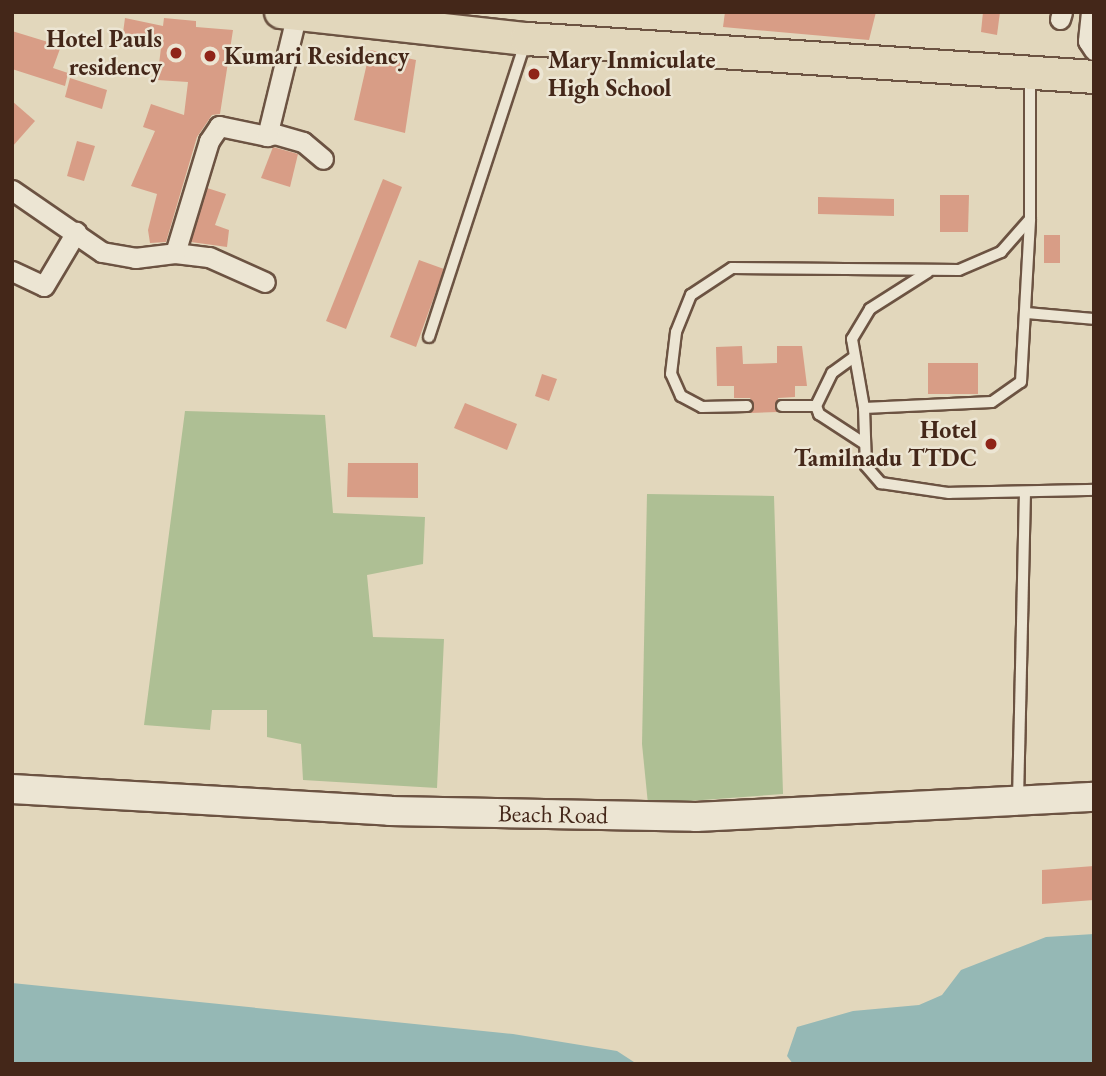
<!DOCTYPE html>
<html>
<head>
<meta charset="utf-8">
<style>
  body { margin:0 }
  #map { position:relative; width:1106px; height:1076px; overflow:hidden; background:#e2d7bc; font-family:"EB Garamond",serif }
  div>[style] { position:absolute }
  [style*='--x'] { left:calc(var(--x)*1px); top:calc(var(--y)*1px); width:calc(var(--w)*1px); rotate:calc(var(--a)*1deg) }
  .green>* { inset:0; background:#aebf94 }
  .water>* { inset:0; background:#95b8b5 }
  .building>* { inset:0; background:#d89d86 }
  .roads { filter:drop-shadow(2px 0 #6c5342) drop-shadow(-2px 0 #6c5342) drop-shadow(0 2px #6c5342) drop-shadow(0 -2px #6c5342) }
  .lane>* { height:10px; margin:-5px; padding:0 5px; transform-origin:5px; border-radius:5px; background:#ece5d3 }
  .street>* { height:19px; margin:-9.5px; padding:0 9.5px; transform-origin:9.5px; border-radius:9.5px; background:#ece5d3 }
  .secondary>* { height:28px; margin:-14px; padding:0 14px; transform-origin:14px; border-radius:14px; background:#ece5d3 }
  .primary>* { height:32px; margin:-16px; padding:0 16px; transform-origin:16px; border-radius:16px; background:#e2d7bc }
  .dots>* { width:19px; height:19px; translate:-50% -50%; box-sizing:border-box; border:4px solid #ece5d3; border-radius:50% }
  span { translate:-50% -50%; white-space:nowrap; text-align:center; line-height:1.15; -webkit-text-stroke:5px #ece5d3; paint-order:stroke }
  .poi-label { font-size:24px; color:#442719; font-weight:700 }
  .right { translate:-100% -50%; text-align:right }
  .left { translate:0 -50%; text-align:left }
  .street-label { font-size:24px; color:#442719 }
  .frame { position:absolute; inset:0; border:14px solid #442719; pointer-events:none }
</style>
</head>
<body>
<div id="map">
  <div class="green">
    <i style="clip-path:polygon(185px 411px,325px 415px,333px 513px,425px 517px,423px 564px,367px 575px,373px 637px,444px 639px,437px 788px,303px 780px,301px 744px,267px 737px,267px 710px,212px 710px,210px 730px,144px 725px)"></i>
    <i style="clip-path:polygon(647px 494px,774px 496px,783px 794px,648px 804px,642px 744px)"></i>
  </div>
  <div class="water">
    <i style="clip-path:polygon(1094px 934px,1094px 1064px,793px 1064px,787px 1056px,797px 1027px,853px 1011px,919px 1005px,942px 995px,961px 970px,1046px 937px)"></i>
    <i style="clip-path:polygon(12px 983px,513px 1034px,617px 1051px,637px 1064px,12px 1064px)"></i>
  </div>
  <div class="building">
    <i style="clip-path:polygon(725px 12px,876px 12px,869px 40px,723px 27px)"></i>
    <i style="clip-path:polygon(983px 12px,1000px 12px,997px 35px,981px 32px)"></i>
    <i style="clip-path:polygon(125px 18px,163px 26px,164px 18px,196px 21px,196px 27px,233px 30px,220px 114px,212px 115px,197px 137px,166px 242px,150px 243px,148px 230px,157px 194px,131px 186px,155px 131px,143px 127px,151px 104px,184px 115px,188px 82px,157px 80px,162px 40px,123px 33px)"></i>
    <i style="clip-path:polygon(12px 31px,61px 46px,53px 68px,68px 73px,65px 86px,12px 69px)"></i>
    <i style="clip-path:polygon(370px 50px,416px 60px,405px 133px,354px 120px)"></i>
    <i style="clip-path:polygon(70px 78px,107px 90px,102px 109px,65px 97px)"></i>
    <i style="clip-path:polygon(12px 101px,35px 121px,12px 147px)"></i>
    <i style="clip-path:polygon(77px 141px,95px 146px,84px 181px,67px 176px)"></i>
    <i style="clip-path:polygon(273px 147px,298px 154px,290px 187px,261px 178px)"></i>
    <i style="clip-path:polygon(383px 179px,402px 187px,346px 329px,326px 321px)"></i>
    <i style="clip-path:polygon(207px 188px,226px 194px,215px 225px,229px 230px,227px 247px,191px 242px)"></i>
    <i style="clip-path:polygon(940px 195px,969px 195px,968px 232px,940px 232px)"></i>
    <i style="clip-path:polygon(818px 197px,894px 199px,894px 216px,818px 214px)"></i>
    <i style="clip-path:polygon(1044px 235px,1060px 235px,1060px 263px,1044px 263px)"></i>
    <i style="clip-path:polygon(419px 260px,444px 269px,416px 347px,390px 337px)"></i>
    <i style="clip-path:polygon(742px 346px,743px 364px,777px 363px,777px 346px,802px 346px,807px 386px,795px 386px,795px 397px,778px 398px,778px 412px,750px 413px,754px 405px,750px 398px,734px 398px,734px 386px,717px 386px,716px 347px)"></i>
    <i style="clip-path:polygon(928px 363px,978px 363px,978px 394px,928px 394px)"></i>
    <i style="clip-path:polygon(542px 374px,557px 379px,549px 401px,535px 396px)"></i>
    <i style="clip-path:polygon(465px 403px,517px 424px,507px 450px,454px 428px)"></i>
    <i style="clip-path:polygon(348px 463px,418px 463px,418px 498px,347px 497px)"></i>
    <i style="clip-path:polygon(1094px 866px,1094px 900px,1042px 904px,1042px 870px)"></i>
  </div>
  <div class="roads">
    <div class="lane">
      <i style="--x:928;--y:272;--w:69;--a:147.5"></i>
      <i style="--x:870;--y:309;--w:35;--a:121"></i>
      <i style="--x:852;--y:339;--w:70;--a:80.1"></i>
      <i style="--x:864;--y:408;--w:58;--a:88"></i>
      <i style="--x:866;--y:466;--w:23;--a:49"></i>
      <i style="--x:881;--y:483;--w:69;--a:8.4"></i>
      <i style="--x:949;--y:493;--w:145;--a:-1.2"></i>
      <i style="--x:1026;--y:313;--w:68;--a:5"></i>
      <i style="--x:429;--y:337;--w:311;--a:-71.9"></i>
      <i style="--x:747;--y:406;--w:45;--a:178.7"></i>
      <i style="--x:702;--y:407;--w:24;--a:-152"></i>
      <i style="--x:681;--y:396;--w:24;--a:-114"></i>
      <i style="--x:671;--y:374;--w:42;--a:-83.2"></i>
      <i style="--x:676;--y:332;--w:40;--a:-68"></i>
      <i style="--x:691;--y:295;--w:49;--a:-33.4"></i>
      <i style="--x:732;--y:268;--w:227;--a:0.5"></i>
      <i style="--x:959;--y:270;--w:46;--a:-23.2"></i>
      <i style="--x:1001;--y:252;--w:44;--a:-48.7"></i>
      <i style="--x:782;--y:406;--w:34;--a:0"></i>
      <i style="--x:816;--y:406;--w:37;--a:-64"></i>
      <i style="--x:832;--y:373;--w:26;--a:-36"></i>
      <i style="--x:816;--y:406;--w:9;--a:69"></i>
      <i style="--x:819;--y:414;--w:55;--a:33.1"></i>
      <i style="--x:864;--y:408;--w:128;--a:-2.7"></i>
      <i style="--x:992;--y:402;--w:35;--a:-35"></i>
      <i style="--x:1021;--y:382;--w:163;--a:-86.8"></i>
      <i style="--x:1030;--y:219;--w:141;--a:-90"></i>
      <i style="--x:1018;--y:800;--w:307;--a:-88.7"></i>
    </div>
    <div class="street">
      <i style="--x:1091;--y:12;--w:29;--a:96"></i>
      <i style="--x:1088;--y:41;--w:11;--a:56"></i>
      <i style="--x:1060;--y:19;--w:7;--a:-74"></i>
      <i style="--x:267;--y:136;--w:8;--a:-14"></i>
      <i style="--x:275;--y:134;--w:29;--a:16"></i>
      <i style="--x:303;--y:142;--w:26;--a:40"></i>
      <i style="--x:12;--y:190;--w:109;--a:34.6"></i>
      <i style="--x:102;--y:252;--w:34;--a:10"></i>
      <i style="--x:135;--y:258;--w:40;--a:-7.1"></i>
      <i style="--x:175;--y:253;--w:34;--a:7"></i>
      <i style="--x:209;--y:257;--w:61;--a:24.1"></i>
      <i style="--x:175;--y:253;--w:117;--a:-73.1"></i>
      <i style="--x:209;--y:141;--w:18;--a:-56"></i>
      <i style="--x:219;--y:126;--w:49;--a:11.8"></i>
      <i style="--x:267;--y:136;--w:127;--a:-76.3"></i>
      <i style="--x:12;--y:271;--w:35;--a:25"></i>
      <i style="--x:44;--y:286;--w:63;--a:-59.3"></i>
    </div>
    <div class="secondary">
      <i style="--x:12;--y:789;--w:379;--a:3.3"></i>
      <i style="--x:390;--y:811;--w:306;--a:1.1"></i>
      <i style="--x:696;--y:817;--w:399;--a:-2.9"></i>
    </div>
    <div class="primary">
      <i style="--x:281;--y:12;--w:247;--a:6.3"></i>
      <i style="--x:527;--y:39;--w:568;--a:3.83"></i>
    </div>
  </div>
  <div class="dots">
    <i style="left:176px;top:53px;background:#8f2418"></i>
    <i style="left:210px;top:56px;background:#8f2418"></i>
    <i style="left:534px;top:74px;background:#8f2418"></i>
    <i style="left:991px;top:444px;background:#8f2418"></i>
  </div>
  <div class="poi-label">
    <span class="right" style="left:162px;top:53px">Hotel Pauls<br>residency</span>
    <span class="left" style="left:224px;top:56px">Kumari Residency</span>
    <span class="left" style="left:548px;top:74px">Mary Inmiculate<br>High School</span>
    <span class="right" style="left:977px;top:444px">Hotel<br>Tamilnadu TTDC</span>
  </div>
  <div class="street-label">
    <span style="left:553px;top:814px;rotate:1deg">Beach Road</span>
  </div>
  <div class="frame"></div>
</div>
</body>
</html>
